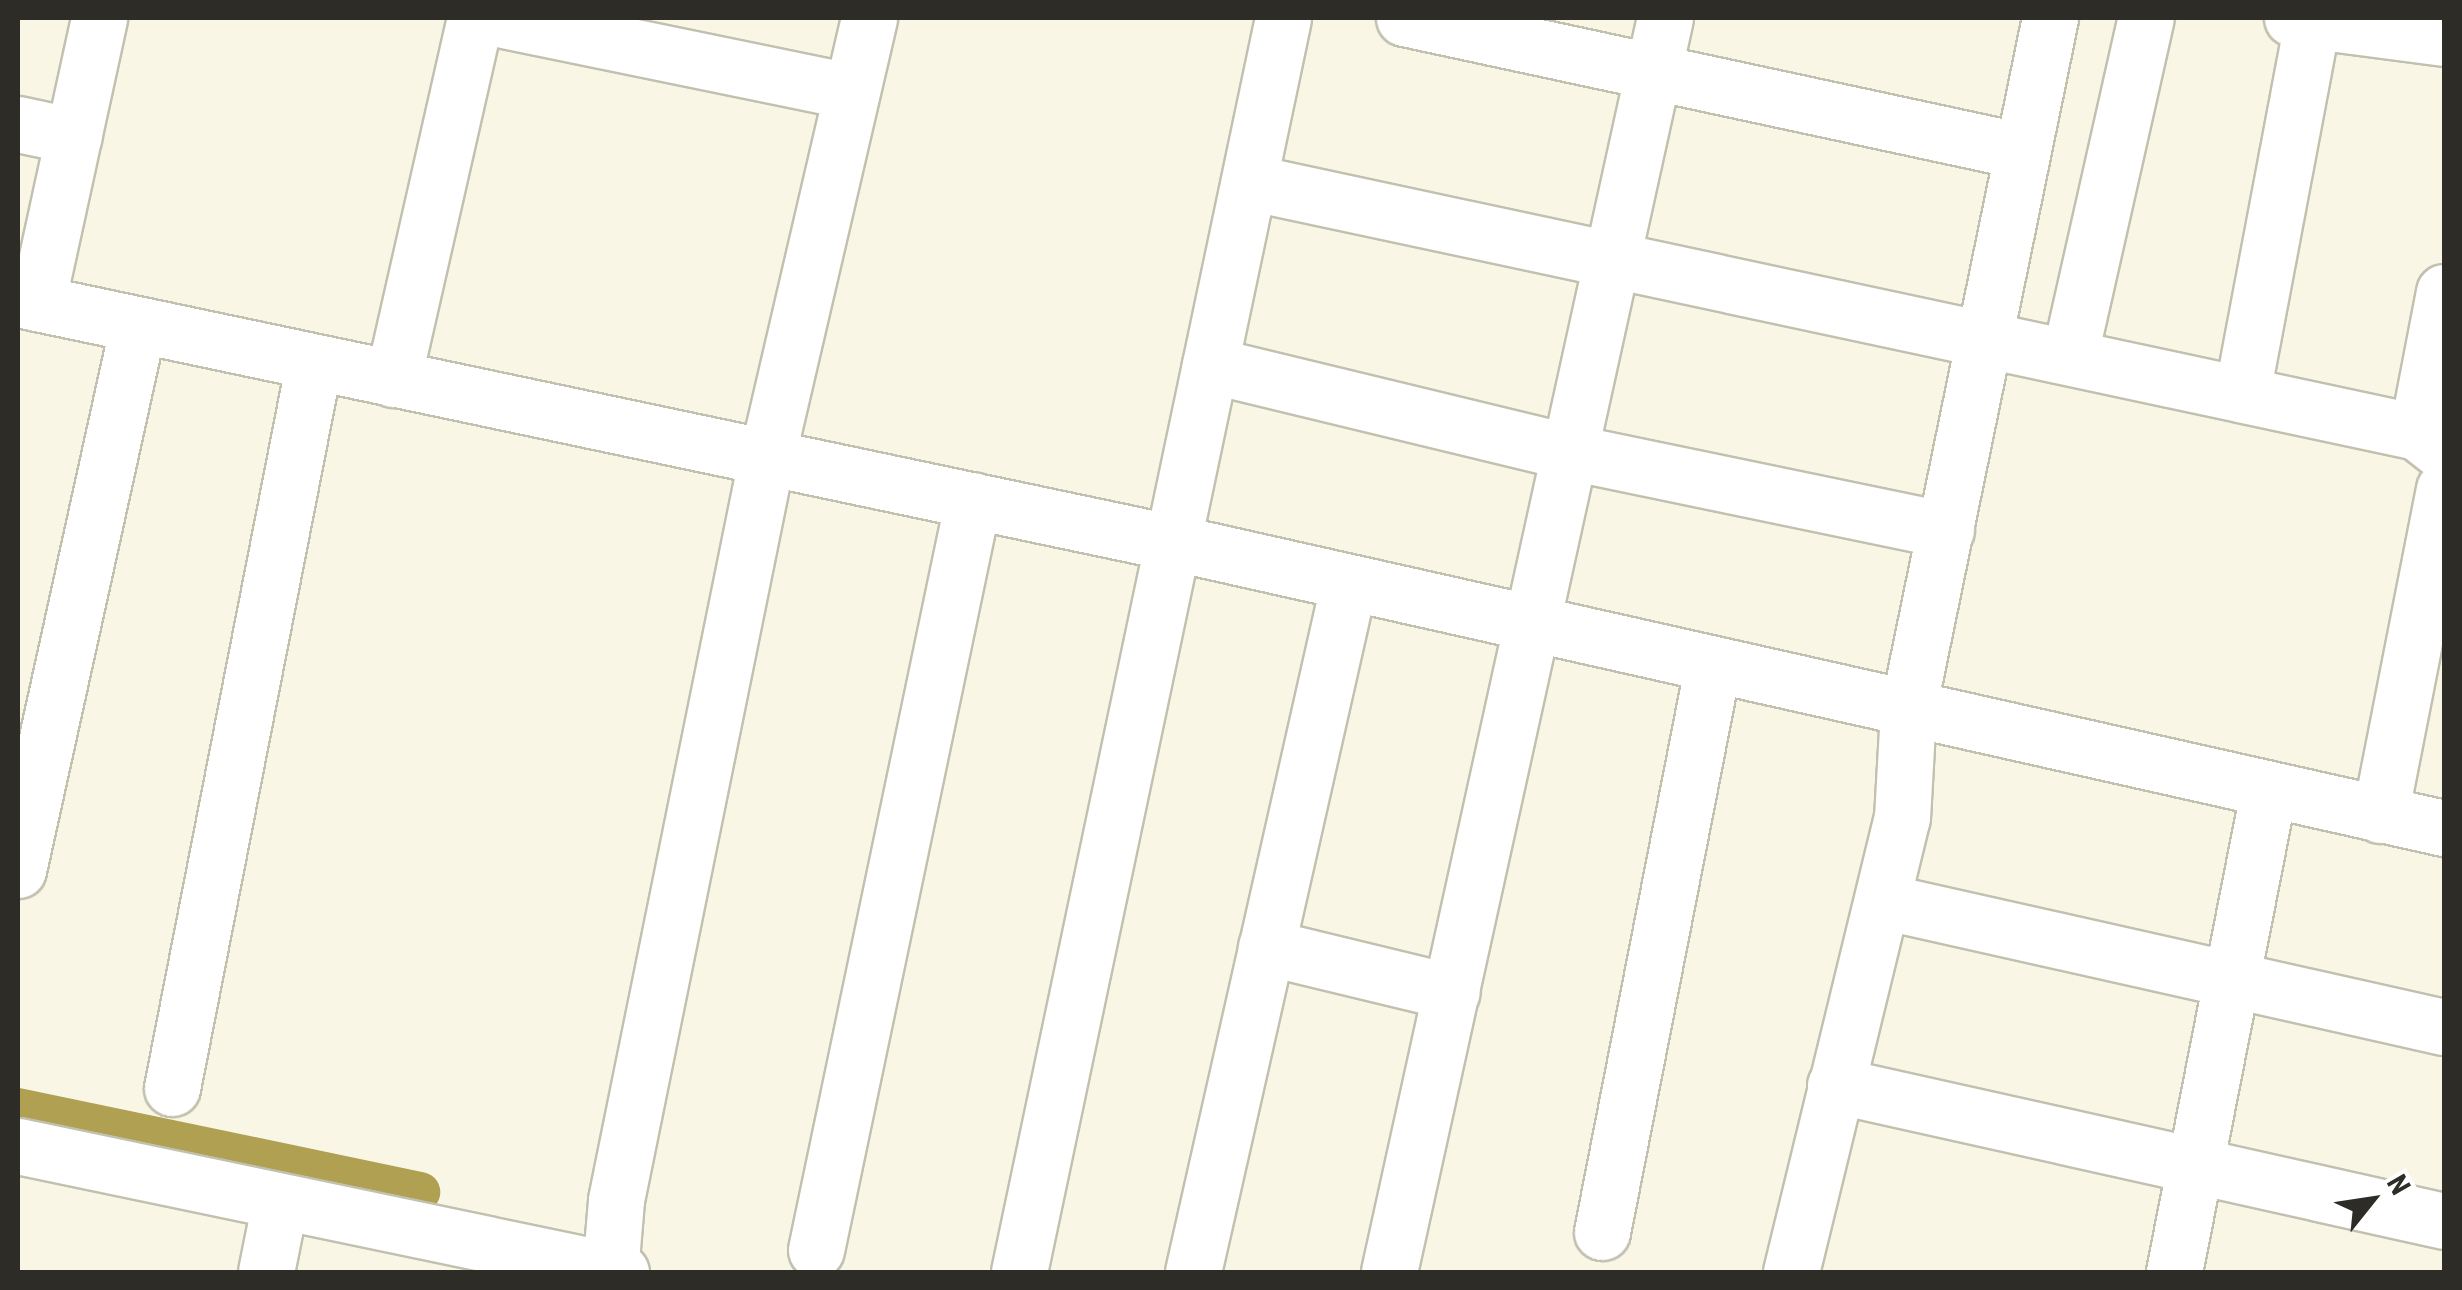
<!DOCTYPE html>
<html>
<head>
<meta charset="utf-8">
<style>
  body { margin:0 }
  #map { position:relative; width:2462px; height:1290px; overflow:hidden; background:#f9f6e5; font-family:"Roboto Condensed",sans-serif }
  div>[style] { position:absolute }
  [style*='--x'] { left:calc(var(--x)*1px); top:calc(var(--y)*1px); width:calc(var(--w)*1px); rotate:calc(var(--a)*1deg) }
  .canal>* { height:40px; margin:-20px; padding:0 20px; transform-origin:20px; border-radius:20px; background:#afa052 }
  .roads { filter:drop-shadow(2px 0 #c2c0af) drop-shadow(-2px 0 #c2c0af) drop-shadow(0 2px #c2c0af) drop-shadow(0 -2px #c2c0af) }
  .minor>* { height:55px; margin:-27.5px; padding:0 27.5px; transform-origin:27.5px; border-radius:27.5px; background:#fff }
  span { translate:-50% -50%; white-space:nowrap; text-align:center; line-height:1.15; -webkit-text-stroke:8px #fff; paint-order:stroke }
  .frame { position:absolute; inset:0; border:20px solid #2d2c26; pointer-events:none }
  .north { position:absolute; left:2322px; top:1150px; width:100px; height:100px; -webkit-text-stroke:8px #fff; paint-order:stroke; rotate:60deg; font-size:28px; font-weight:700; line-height:40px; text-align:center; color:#2d2c26 }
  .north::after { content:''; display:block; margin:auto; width:35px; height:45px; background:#2d2c26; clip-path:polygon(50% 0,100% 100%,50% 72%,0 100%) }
</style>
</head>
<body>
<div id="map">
  <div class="canal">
    <i style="--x:18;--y:1108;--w:411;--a:11.8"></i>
  </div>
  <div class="roads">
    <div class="minor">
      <i style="--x:494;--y:18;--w:362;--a:11.6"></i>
      <i style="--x:1404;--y:18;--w:632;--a:12.15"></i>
      <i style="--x:2292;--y:18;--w:153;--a:7.5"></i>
      <i style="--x:18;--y:124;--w:57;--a:12.1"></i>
      <i style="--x:1249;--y:182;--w:1194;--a:12.08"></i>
      <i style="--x:2444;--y:292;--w:143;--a:100.9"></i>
      <i style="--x:2417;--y:432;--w:34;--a:38"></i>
      <i style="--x:18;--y:299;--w:1224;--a:11.92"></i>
      <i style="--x:1216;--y:552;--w:1259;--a:12.67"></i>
      <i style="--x:37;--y:303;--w:292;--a:-77.7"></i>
      <i style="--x:2070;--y:354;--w:344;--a:-77.3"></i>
      <i style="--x:1210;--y:365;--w:370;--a:13.6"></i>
      <i style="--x:1570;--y:452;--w:384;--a:11.7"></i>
      <i style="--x:393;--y:379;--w:370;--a:-77.2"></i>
      <i style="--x:2242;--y:393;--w:378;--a:-79.3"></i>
      <i style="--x:2380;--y:815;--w:332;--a:-78.9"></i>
      <i style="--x:18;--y:870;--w:558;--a:-77.58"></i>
      <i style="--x:1882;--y:901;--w:576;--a:12.64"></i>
      <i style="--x:1266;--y:947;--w:191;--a:13.6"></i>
      <i style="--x:1835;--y:1085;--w:624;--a:12.59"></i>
      <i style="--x:172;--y:1088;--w:740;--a:-78.93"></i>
      <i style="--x:18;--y:1146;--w:616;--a:11.8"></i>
      <i style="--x:1602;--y:1232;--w:579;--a:-78.94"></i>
      <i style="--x:816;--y:1250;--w:766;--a:-78.18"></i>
      <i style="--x:266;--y:1272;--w:71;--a:-78.7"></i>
      <i style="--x:610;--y:1272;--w:72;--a:-85.2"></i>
      <i style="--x:616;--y:1200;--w:754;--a:-78.53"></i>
      <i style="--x:766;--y:461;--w:455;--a:-76.9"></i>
      <i style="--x:1019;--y:1272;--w:1281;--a:-78.11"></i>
      <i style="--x:1193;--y:1272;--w:707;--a:-77.26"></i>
      <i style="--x:1389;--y:1272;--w:1284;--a:-77.59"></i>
      <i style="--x:1791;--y:1272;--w:467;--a:-76.3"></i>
      <i style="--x:1902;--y:818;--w:109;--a:-86.8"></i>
      <i style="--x:1908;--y:709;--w:705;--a:-78.39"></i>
      <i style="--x:2174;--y:1272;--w:491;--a:-78.9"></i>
    </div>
  </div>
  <div class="frame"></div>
  <div class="north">N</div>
</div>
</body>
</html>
